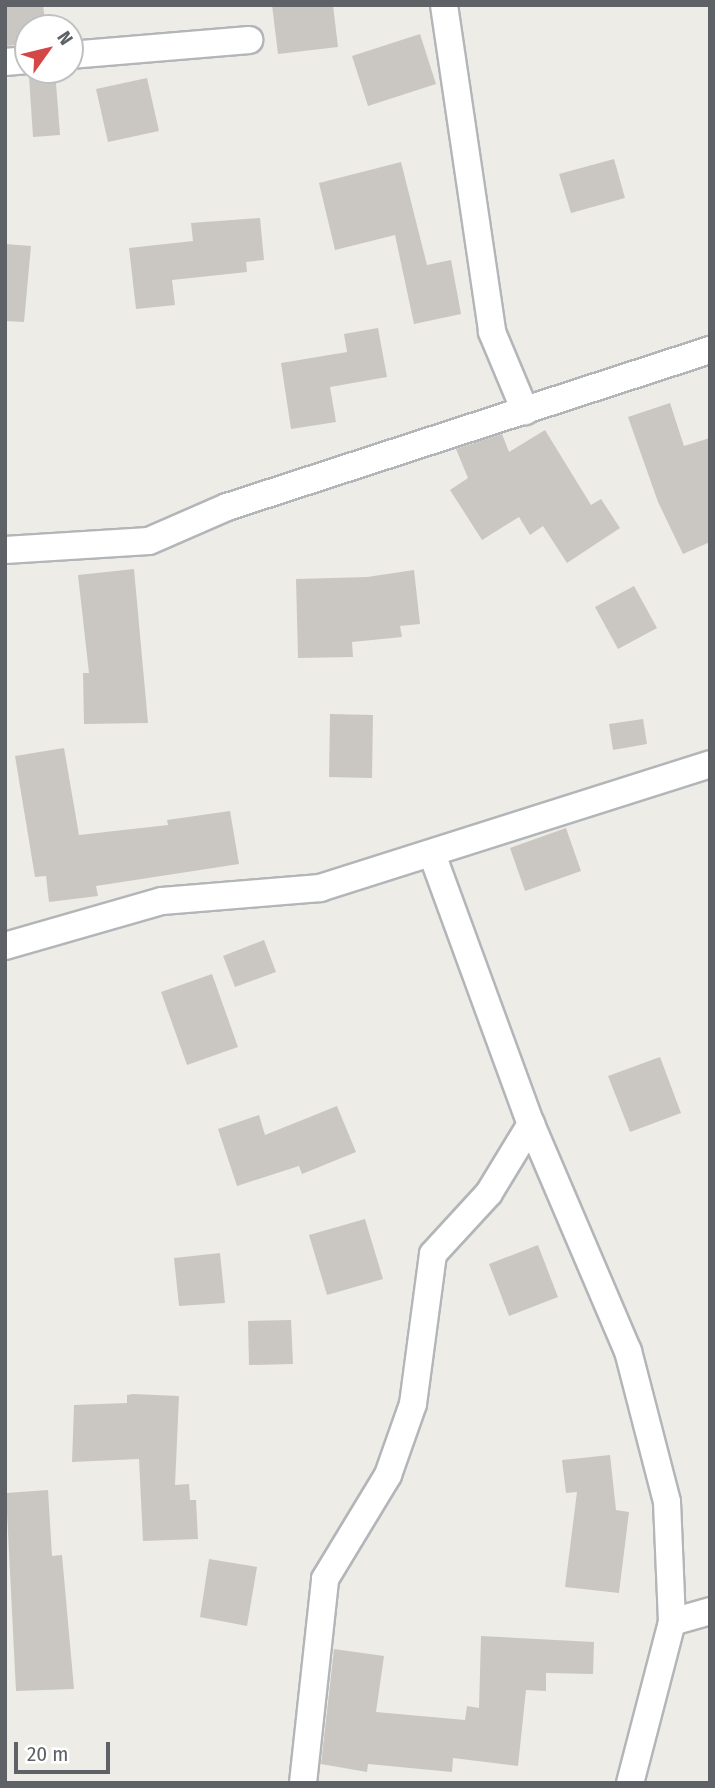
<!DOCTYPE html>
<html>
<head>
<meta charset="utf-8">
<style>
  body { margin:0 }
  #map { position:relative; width:715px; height:1788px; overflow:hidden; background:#eeece6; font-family:"Fira Sans Condensed",sans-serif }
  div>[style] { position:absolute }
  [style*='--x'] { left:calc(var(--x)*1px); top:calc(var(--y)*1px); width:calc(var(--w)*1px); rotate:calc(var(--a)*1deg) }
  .building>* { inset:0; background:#cac7c3 }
  .roads { filter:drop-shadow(2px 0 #b3b6b9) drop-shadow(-2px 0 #b3b6b9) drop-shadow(0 2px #b3b6b9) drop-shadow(0 -2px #b3b6b9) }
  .street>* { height:26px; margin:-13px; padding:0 13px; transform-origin:13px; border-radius:13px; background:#fff }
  span { translate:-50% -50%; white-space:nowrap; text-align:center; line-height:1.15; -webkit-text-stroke:6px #fff; paint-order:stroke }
  .frame { position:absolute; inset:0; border:7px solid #5e6165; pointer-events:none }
  .north { position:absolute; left:14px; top:14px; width:70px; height:70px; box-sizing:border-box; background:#fff; border:2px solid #bfc0c1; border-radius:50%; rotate:56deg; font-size:19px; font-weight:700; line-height:28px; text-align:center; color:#5e6165 }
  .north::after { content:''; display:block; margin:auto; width:24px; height:32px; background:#d44746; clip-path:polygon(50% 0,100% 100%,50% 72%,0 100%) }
  .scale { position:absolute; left:14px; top:1742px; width:96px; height:32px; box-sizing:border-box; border:4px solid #5e6165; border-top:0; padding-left:9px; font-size:21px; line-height:24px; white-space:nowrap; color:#5e6165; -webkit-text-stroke:5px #fff; paint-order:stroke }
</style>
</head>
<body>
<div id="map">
  <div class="building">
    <i style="clip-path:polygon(5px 5px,43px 5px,46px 28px,28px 28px,28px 44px,5px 46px)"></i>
    <i style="clip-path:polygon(272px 5px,333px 5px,338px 47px,278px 54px)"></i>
    <i style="clip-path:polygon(420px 34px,436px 84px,368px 106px,352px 56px)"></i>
    <i style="clip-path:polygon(40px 70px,55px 70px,60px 135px,33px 137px,29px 76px)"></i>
    <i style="clip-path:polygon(147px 78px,159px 131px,108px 142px,96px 89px)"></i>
    <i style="clip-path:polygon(614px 159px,625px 198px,571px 213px,559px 174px)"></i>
    <i style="clip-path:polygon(401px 162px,427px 265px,451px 260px,461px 314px,414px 324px,395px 235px,335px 250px,319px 183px)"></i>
    <i style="clip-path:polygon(260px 218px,264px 260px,246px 262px,247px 272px,172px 280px,175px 305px,136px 309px,129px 248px,193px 241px,191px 223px)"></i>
    <i style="clip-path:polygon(5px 244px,31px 246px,24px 322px,5px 321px)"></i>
    <i style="clip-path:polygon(378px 328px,387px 377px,330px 387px,336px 422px,291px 429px,281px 363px,347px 352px,344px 334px)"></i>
    <i style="clip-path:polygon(670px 403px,684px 446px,710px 438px,710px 542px,683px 554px,658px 502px,628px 417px)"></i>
    <i style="clip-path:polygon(545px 430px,591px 505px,601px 499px,620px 528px,567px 563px,543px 526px,530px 535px,519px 517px,482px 540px,450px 490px,468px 478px,456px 449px,502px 434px,509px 452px)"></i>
    <i style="clip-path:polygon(134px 569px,148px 723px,84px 724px,83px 673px,89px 673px,78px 575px)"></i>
    <i style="clip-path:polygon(414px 570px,420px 624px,400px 626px,402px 637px,352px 642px,353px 657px,298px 658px,296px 579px,367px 577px)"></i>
    <i style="clip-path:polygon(634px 586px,657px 628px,618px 649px,595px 607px)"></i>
    <i style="clip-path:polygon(330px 714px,373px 715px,372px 778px,329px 777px)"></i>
    <i style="clip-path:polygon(643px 719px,647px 744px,613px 750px,609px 724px)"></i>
    <i style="clip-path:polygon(64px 748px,79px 835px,168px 825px,167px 820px,230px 811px,239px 864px,96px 886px,98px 896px,49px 902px,46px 876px,35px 877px,15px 756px)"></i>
    <i style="clip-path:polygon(566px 828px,581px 871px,525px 891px,510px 848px)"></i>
    <i style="clip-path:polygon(264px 940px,276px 972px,235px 987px,223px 956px)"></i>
    <i style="clip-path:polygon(212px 974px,238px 1047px,187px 1065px,161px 992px)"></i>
    <i style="clip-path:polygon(660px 1057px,681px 1113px,630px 1132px,608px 1076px)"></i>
    <i style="clip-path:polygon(337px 1106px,356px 1152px,302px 1174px,299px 1166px,237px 1186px,218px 1129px,259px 1115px,265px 1135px)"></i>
    <i style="clip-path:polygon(365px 1219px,383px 1279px,327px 1295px,309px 1235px)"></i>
    <i style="clip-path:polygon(538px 1245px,558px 1297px,509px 1316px,489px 1264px)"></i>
    <i style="clip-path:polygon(220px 1253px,225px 1303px,179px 1306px,174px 1258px)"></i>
    <i style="clip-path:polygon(291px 1320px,293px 1364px,249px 1365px,248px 1321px)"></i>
    <i style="clip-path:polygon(133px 1394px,179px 1396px,175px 1485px,189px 1484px,190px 1500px,196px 1500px,198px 1539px,143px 1541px,139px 1459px,72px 1462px,74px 1405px,127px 1403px,127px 1395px)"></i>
    <i style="clip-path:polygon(610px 1455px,616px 1510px,629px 1512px,619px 1593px,565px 1587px,577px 1492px,566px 1493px,562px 1460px)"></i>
    <i style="clip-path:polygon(48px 1490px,52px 1556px,62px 1555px,74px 1689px,16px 1691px,6px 1493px)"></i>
    <i style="clip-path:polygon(209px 1559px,257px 1567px,247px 1626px,200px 1617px)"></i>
    <i style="clip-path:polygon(481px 1636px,594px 1642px,593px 1674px,546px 1673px,546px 1691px,526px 1690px,518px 1766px,453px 1758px,452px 1772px,368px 1764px,367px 1772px,321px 1764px,334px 1649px,384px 1656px,376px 1712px,465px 1720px,467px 1706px,479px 1708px)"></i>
  </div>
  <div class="roads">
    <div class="street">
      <i style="--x:444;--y:5;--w:331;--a:81.6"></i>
      <i style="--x:492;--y:332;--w:86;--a:67.3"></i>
      <i style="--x:70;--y:55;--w:180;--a:-4.8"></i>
      <i style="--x:5;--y:62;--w:23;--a:-5"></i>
      <i style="--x:5;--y:550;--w:144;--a:-3.6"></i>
      <i style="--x:149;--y:541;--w:85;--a:-23.6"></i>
      <i style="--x:227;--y:507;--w:508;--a:-18.01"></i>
      <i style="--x:432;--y:854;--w:288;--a:69.9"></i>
      <i style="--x:531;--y:1124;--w:247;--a:66.9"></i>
      <i style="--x:628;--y:1351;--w:156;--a:75.5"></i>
      <i style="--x:667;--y:1502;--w:120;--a:87.6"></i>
      <i style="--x:672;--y:1622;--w:166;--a:104.6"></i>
      <i style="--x:5;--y:946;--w:163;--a:-16"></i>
      <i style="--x:162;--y:901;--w:159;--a:-4.7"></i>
      <i style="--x:320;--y:888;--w:409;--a:-17.6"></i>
      <i style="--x:672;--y:1622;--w:40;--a:-16"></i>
      <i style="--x:303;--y:1783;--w:205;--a:-83.8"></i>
      <i style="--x:325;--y:1579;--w:122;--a:-58.8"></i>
      <i style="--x:388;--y:1475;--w:75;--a:-70.6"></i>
      <i style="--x:413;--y:1404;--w:151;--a:-82.4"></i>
      <i style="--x:433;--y:1254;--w:83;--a:-47.4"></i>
      <i style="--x:489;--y:1193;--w:81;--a:-58.7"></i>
    </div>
  </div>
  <div class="frame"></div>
  <div class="north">N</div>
  <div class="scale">20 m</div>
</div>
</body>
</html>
